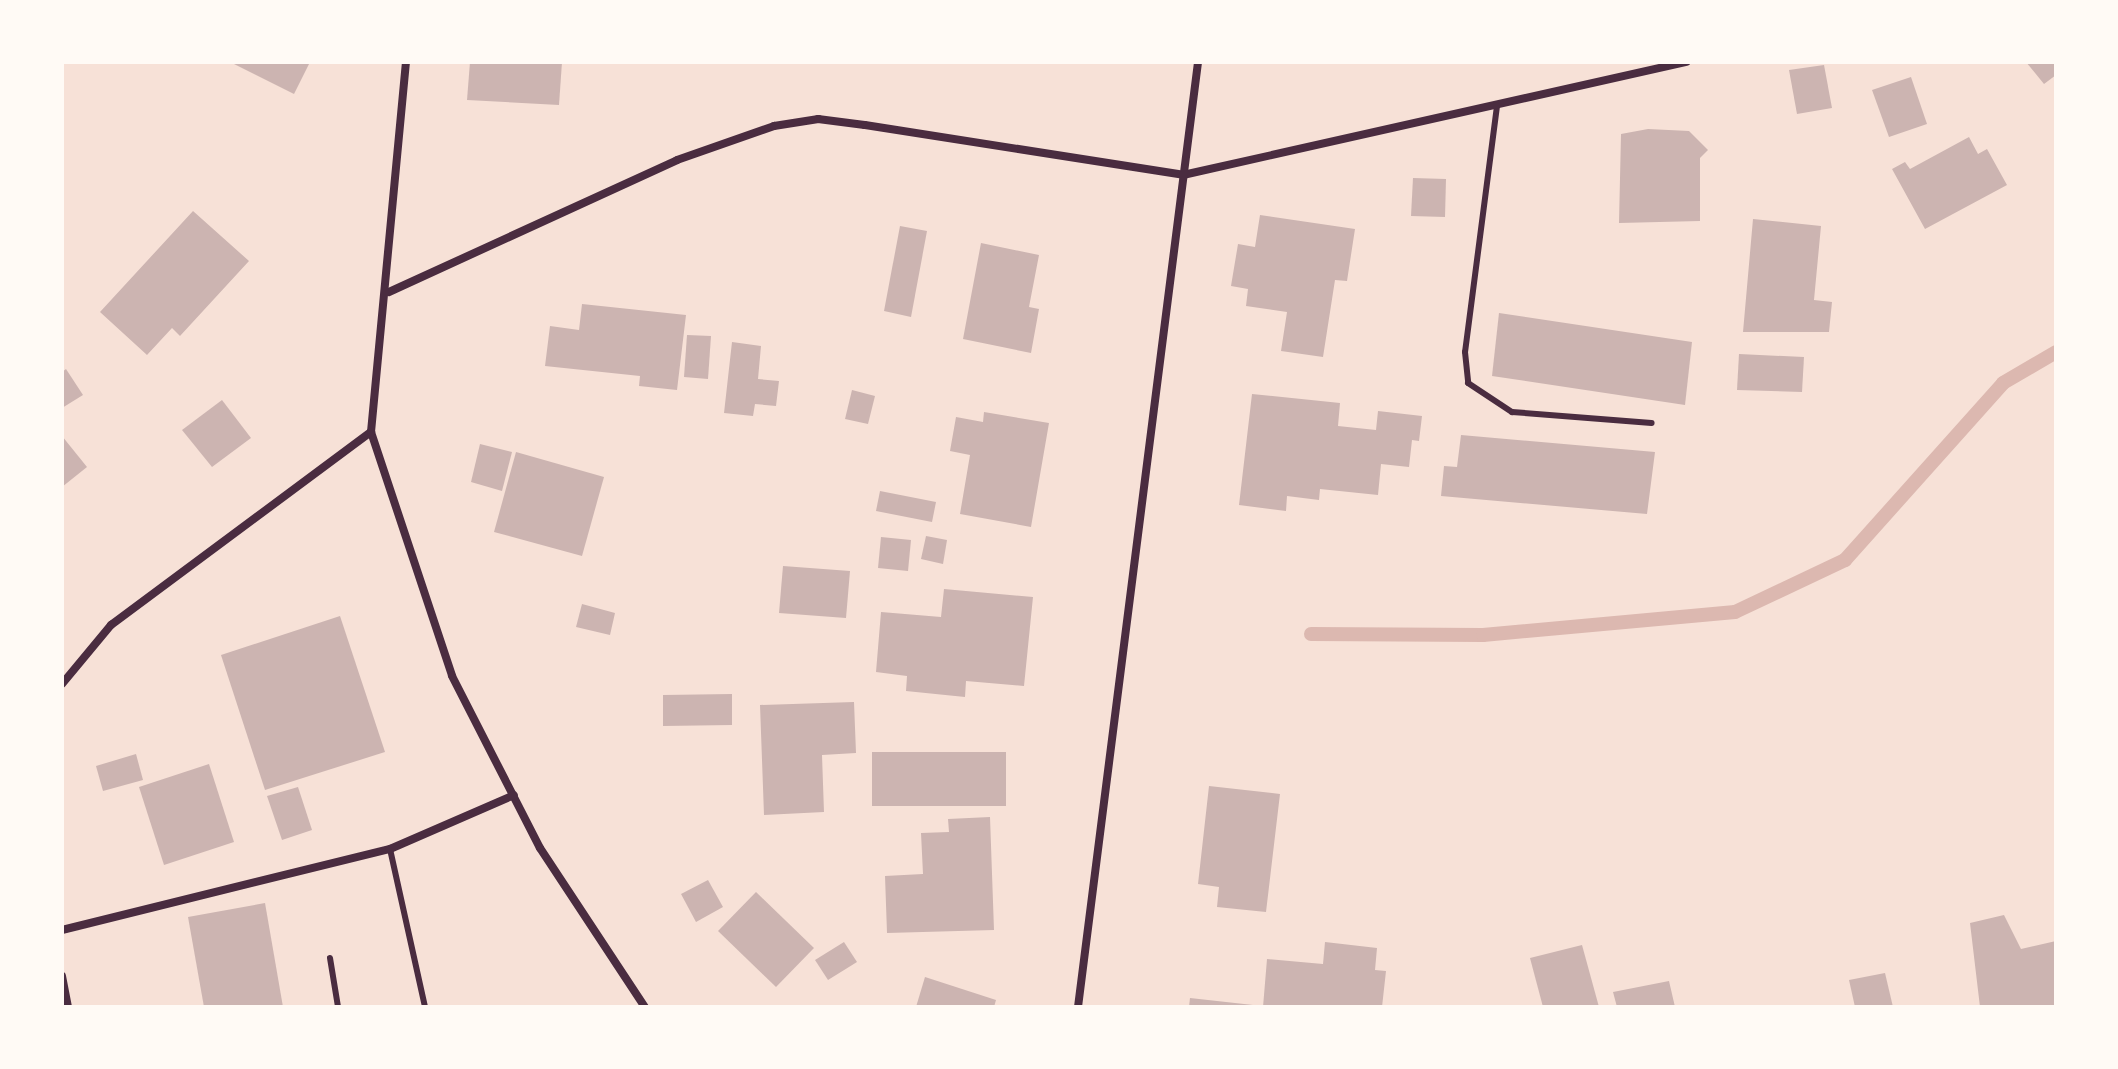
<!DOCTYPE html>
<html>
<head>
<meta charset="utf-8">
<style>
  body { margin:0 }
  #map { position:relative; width:2118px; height:1069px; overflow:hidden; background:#f7e1d7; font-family:Karla,sans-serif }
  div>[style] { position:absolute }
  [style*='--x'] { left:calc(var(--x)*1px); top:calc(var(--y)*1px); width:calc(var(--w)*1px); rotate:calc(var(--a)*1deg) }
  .stream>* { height:14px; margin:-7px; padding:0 7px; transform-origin:7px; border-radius:7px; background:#dcb8b0 }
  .building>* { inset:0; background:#ccb4b1 }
  .service>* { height:6px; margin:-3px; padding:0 3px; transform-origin:3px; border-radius:3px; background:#4a2c40 }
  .minor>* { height:8px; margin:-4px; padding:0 4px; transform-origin:4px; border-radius:4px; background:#4a2c40 }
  span { translate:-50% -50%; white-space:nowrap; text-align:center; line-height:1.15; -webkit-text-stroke:6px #fffaf5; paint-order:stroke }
  .frame { position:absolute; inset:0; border:64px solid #fffaf5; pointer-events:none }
</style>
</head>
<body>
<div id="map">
  <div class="stream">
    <i style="--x:1311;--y:634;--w:172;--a:0.3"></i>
    <i style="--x:1483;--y:635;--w:253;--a:-5.2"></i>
    <i style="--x:1735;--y:612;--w:122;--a:-25.3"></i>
    <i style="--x:1845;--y:560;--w:237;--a:-48.2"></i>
    <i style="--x:2003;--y:383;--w:61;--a:-30.3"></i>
  </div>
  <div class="building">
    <i style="clip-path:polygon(230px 62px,310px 62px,294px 94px)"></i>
    <i style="clip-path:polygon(470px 62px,562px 62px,559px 105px,467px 100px)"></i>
    <i style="clip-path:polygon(2026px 62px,2056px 62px,2056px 75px,2044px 84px)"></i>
    <i style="clip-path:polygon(1824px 65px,1832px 108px,1797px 114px,1789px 70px)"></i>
    <i style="clip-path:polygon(1911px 77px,1927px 124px,1889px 137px,1872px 90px)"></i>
    <i style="clip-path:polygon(1648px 129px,1689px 131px,1708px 150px,1700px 158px,1700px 221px,1619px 223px,1621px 134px)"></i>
    <i style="clip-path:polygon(1969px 137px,1978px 154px,1987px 149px,2007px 185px,1925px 229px,1892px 169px,1905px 162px,1910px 169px)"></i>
    <i style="clip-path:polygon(1413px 178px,1446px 179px,1445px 217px,1411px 216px)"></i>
    <i style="clip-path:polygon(193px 211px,249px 261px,180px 336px,172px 328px,147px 355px,100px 312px)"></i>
    <i style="clip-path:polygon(1260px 215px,1355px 229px,1347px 281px,1335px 280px,1323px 357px,1281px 351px,1287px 312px,1246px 306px,1248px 289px,1231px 286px,1238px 244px,1255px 247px)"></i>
    <i style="clip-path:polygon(1753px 219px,1821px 226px,1814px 300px,1832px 302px,1829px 332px,1743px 332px)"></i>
    <i style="clip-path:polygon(900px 226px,927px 231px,911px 317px,884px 311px)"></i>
    <i style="clip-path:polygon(981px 243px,1039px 255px,1029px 307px,1039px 309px,1031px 353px,963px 339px)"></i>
    <i style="clip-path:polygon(582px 304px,686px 315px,677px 390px,639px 386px,640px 376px,545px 366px,550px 326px,579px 330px)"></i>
    <i style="clip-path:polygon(1499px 313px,1692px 342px,1685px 405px,1492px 376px)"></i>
    <i style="clip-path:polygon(687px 335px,711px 336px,708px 379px,684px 377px)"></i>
    <i style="clip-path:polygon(732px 342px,761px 346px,758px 379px,779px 381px,776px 406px,755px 404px,753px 416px,724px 413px)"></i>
    <i style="clip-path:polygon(1739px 354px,1804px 357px,1802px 392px,1737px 390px)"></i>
    <i style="clip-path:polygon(66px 369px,83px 395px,62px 408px,62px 372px)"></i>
    <i style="clip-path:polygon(852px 390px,875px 396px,868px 424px,845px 419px)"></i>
    <i style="clip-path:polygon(1252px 394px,1340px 403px,1338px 426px,1376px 430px,1378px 411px,1422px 416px,1419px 441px,1412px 440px,1409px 467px,1381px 464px,1378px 495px,1320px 489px,1319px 500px,1287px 496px,1286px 511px,1239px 505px)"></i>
    <i style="clip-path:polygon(222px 400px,251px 438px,212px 467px,182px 430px)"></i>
    <i style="clip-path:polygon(984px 412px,1049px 423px,1031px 527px,960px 514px,970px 455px,950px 451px,956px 417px,983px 422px)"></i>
    <i style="clip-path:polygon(1461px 435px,1655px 452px,1647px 514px,1441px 496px,1444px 466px,1457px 467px)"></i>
    <i style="clip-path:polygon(62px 436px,87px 467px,62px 487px)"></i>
    <i style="clip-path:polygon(480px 444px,512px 452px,502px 491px,471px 482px)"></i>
    <i style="clip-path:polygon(516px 452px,604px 477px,582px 556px,494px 532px)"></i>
    <i style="clip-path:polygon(880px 491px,936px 502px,932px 522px,876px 511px)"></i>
    <i style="clip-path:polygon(926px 536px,947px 540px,943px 564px,921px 559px)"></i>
    <i style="clip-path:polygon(881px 537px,911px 540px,908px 571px,878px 568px)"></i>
    <i style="clip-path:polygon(783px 566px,850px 571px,846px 618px,779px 613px)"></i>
    <i style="clip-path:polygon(944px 589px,1033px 597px,1024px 686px,966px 681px,965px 697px,906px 691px,907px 676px,876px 672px,881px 612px,941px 617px)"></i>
    <i style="clip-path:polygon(582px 604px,615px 613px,610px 635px,576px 627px)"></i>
    <i style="clip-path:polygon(340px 616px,385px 752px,265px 790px,221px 655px)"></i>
    <i style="clip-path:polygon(732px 694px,732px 725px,663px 726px,663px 695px)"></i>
    <i style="clip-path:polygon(854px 702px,856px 753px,822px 755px,824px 812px,764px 815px,760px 705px)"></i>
    <i style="clip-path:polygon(872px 752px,1006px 752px,1006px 806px,872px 806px)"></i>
    <i style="clip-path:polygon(136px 754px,143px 780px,103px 791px,96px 766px)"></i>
    <i style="clip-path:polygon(209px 764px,234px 842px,164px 865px,139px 787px)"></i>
    <i style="clip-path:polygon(1209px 786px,1280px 794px,1266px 912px,1217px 907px,1219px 887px,1198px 884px)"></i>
    <i style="clip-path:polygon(298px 787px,312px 830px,282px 840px,267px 796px)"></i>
    <i style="clip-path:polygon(990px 817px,994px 930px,887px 933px,885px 876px,923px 874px,921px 833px,949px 832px,948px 819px)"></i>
    <i style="clip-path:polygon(708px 880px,723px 907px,696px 922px,681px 894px)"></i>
    <i style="clip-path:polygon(756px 892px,814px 948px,776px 987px,718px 931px)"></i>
    <i style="clip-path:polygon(265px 903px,283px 1007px,204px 1007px,188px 917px)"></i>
    <i style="clip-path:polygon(2004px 915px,2021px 949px,2056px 941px,2056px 1007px,1980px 1007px,1970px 923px)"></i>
    <i style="clip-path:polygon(844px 942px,857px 962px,828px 980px,815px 960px)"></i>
    <i style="clip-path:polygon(1325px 942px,1377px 948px,1375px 970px,1386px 971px,1382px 1007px,1263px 1007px,1267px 959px,1323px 964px)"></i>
    <i style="clip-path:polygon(1582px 945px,1599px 1007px,1543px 1007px,1530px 958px)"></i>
    <i style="clip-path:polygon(1885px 973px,1893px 1007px,1855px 1007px,1849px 980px)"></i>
    <i style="clip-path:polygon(925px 977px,996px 1000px,994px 1007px,916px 1007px)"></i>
    <i style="clip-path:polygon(1669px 981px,1675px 1007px,1617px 1007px,1613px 992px)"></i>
    <i style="clip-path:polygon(1190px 998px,1253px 1005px,1253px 1007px,1189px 1007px)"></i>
  </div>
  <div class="service">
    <i style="--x:1497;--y:106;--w:248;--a:97.4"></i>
    <i style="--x:1465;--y:352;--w:31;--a:84"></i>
    <i style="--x:1468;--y:383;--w:53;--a:33.4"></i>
    <i style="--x:1512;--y:412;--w:140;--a:4.5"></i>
    <i style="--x:390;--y:849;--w:162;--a:77.5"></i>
    <i style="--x:330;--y:958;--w:50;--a:80.7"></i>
  </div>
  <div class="minor">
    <i style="--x:389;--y:292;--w:317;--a:-24.6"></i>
    <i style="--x:677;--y:160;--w:103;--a:-19.3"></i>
    <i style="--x:774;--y:126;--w:45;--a:-9"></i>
    <i style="--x:818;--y:119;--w:47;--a:7.3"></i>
    <i style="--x:865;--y:125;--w:322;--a:8.9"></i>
    <i style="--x:1183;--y:175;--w:516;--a:-12.66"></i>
    <i style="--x:371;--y:432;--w:257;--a:71.6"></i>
    <i style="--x:452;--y:676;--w:193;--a:62.9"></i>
    <i style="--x:540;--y:848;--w:191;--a:56.6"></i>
    <i style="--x:62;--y:684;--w:77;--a:-50.3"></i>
    <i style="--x:111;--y:625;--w:324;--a:-36.6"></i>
    <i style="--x:371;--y:432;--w:372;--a:-84.6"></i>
    <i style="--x:62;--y:930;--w:338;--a:-13.9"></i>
    <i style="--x:390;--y:849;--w:135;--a:-23.5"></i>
    <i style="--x:62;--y:976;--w:32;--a:79"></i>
    <i style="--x:1078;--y:1007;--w:953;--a:-82.76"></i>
  </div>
  <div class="frame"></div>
</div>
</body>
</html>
